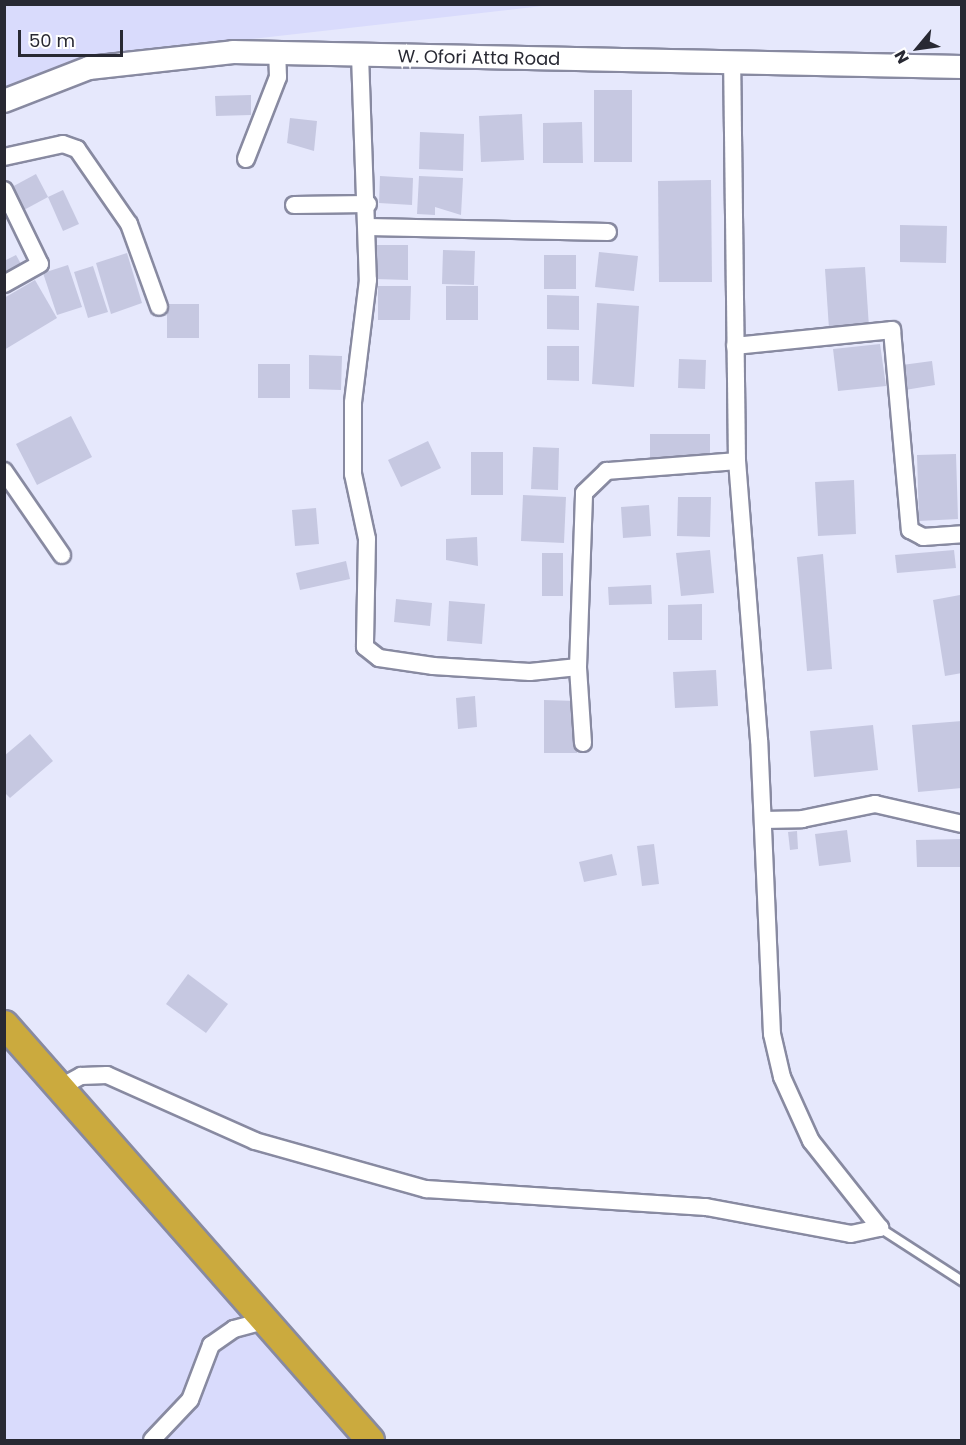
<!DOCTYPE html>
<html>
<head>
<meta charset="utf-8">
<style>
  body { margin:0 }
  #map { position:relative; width:966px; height:1445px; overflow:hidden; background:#e6e8fc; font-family:Poppins,sans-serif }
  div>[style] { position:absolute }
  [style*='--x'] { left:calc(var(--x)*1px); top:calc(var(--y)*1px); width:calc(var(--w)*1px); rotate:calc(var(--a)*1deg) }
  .built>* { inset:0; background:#d9dbfc }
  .building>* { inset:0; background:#c6c8e1 }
  .roads { filter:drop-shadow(2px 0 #888aa1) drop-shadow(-2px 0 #888aa1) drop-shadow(0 2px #888aa1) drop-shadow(0 -2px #888aa1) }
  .service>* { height:8px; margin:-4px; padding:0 4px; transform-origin:4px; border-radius:4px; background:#fff }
  .minor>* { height:16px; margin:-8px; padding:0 8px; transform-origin:8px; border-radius:8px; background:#fff }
  .secondary>* { height:22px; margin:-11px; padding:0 11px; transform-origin:11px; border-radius:11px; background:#fff }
  .trunk>* { height:27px; margin:-13.5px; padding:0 13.5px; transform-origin:13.5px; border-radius:13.5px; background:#cbaa3e }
  span { translate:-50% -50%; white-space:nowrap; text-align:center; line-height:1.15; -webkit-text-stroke:5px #fff; paint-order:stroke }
  .street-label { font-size:18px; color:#282933 }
  .frame { position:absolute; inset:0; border:6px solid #282933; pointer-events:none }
  .north { position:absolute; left:888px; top:18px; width:60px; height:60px; -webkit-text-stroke:4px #fff; paint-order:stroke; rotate:241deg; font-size:16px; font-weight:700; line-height:24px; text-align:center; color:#282933 }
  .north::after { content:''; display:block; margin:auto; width:21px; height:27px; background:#282933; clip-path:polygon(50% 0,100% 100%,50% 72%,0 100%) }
  .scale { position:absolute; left:18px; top:30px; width:105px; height:27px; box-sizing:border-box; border:3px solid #282933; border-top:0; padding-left:8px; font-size:18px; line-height:21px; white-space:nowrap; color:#282933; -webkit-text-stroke:4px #fff; paint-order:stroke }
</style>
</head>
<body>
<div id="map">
  <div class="built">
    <i style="clip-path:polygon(5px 5px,551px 5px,86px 58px,5px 97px)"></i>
    <i style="clip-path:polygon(4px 1036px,361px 1440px,5px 1440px)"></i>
  </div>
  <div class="building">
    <i style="clip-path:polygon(594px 90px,632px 90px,632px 162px,594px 162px)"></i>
    <i style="clip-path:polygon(251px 95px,251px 115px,216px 116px,215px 96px)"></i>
    <i style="clip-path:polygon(522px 114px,524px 160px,481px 162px,479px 116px)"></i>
    <i style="clip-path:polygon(290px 118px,317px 121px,314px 151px,287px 143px)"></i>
    <i style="clip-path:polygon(582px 122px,583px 163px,543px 163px,543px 123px)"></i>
    <i style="clip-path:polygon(420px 132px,464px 134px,463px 171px,419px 169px)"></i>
    <i style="clip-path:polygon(36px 174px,48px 197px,22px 211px,10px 188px)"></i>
    <i style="clip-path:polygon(380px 176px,413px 178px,412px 205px,379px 203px)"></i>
    <i style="clip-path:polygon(419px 176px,463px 178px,461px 215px,435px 207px,435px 215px,417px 214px)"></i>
    <i style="clip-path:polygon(711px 180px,712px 282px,659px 282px,658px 181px)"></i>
    <i style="clip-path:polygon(63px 190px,79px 224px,63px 231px,48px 197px)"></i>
    <i style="clip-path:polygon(900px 225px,947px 226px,946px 263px,900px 262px)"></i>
    <i style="clip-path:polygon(376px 245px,408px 245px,408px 280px,375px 279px)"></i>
    <i style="clip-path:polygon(443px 250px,475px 251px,474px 285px,442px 284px)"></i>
    <i style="clip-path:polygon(599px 252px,638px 256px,634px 291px,595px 287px)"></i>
    <i style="clip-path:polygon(127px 253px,142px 303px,111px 314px,96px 263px)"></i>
    <i style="clip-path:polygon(16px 255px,21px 264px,4px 273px,4px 261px)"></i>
    <i style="clip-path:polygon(544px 255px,576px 255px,576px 289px,544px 289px)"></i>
    <i style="clip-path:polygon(68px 265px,82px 307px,57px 315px,43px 273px)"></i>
    <i style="clip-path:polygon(93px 266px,108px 312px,88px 318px,74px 272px)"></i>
    <i style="clip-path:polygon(865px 267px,869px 327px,829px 329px,825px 269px)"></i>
    <i style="clip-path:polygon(35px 280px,57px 318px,4px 350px,4px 298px)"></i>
    <i style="clip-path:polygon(378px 286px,411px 286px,410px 320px,378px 320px)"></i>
    <i style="clip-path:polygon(446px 286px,478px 286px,478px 320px,446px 320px)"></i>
    <i style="clip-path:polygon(547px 295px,579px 296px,579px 330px,547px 329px)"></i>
    <i style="clip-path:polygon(597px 303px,639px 306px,634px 387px,592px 384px)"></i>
    <i style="clip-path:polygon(167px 304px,199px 304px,199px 338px,167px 338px)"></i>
    <i style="clip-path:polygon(880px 344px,886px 386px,838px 391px,833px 349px)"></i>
    <i style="clip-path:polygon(547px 346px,579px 346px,579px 381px,547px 380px)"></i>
    <i style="clip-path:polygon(309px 355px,342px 356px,341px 390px,309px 389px)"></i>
    <i style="clip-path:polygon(679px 359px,706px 360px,705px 389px,678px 388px)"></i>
    <i style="clip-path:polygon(932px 361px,935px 385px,905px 390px,902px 365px)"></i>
    <i style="clip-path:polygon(258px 364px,290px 364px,290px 398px,258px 398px)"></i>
    <i style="clip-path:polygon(71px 416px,92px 457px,37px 485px,16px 444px)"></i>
    <i style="clip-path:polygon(650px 434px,710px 434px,710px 458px,650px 459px)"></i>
    <i style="clip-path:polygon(428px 441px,441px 468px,401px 487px,388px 460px)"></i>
    <i style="clip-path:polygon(533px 447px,559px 448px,558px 490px,531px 489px)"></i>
    <i style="clip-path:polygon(471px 452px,503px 452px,503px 495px,471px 495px)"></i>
    <i style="clip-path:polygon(956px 454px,958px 519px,919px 521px,917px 455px)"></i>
    <i style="clip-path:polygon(854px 480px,856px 534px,818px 536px,815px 482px)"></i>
    <i style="clip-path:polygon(523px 495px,566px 497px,564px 543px,521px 541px)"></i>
    <i style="clip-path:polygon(678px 497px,711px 497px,710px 537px,677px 536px)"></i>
    <i style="clip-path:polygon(649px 505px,651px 536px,623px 538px,621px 507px)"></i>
    <i style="clip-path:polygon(316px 508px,319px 544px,295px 546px,292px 510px)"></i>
    <i style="clip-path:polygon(477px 537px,478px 566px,446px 560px,446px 539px)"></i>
    <i style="clip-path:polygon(710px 550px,714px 593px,681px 596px,676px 553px)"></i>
    <i style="clip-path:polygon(954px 550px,956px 568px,897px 573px,895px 555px)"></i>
    <i style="clip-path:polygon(542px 553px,563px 553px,563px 596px,542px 596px)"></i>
    <i style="clip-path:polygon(823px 554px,832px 669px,807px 671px,797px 557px)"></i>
    <i style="clip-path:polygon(346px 561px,350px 579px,300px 590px,296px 573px)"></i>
    <i style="clip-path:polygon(651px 585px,652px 604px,609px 605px,608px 587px)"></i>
    <i style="clip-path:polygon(960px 595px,962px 673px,945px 676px,933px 600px)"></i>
    <i style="clip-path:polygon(396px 599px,432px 603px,430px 626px,394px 622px)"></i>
    <i style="clip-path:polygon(449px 601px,485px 604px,482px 644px,447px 641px)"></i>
    <i style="clip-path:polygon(702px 604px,702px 640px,668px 640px,668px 605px)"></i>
    <i style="clip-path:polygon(716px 670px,718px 706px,675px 708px,673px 672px)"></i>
    <i style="clip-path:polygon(475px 696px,477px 727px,458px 729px,456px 698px)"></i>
    <i style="clip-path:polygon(544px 700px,577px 701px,577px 753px,544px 753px)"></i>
    <i style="clip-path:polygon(962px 721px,962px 788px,918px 792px,912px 725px)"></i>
    <i style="clip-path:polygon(873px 725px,878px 770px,814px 777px,810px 731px)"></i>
    <i style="clip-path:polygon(30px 734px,53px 761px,10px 798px,4px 792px,4px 756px)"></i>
    <i style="clip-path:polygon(847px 830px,851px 862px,819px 866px,815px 834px)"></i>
    <i style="clip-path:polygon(797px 831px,798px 849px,790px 850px,788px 832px)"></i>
    <i style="clip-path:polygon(962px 839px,962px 867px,917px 867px,916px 840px)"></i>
    <i style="clip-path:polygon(654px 844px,659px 884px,642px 886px,637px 846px)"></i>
    <i style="clip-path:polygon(612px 854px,617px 875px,584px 882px,579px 862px)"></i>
    <i style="clip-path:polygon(188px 974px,228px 1004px,206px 1033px,166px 1004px)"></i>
  </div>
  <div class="roads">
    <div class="service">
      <i style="--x:880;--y:1228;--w:98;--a:32.9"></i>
    </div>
    <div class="minor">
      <i style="--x:360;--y:55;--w:225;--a:88"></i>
      <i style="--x:368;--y:280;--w:124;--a:97"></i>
      <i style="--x:353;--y:403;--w:71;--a:90"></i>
      <i style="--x:353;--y:474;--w:66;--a:77.8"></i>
      <i style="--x:367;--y:539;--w:108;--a:91.1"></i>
      <i style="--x:365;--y:647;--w:18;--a:38"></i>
      <i style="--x:379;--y:658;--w:55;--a:8.4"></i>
      <i style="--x:433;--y:666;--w:97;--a:3.5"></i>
      <i style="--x:530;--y:672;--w:48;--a:-5.9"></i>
      <i style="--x:4;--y:157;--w:60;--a:-12.4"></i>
      <i style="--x:63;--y:144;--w:15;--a:20"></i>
      <i style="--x:77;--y:149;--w:91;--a:55.3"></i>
      <i style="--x:129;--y:224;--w:88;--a:70.1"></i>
      <i style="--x:246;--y:159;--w:88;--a:-68.7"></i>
      <i style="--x:278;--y:77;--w:24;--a:-92"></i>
      <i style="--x:4;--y:190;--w:82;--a:64.1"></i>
      <i style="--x:40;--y:264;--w:41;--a:150.9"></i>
      <i style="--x:294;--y:205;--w:74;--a:-0.8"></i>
      <i style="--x:368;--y:227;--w:240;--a:1.2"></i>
      <i style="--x:735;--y:346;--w:158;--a:-5.8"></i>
      <i style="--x:892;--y:330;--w:201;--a:84.9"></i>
      <i style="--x:910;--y:530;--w:15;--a:28"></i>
      <i style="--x:923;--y:537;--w:39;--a:-4"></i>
      <i style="--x:4;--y:471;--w:102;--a:55.4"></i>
      <i style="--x:583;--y:743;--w:76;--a:-93.8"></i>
      <i style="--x:578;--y:667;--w:174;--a:-88"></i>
      <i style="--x:584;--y:493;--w:32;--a:-44"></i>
      <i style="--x:607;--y:471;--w:130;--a:-4.4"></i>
      <i style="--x:763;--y:820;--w:39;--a:-1"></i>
      <i style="--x:802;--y:819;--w:75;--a:-11.6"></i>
      <i style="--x:875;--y:804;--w:89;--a:12.9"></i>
      <i style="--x:59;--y:1088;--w:25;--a:-29"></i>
      <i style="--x:81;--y:1076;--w:26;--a:-2"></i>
      <i style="--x:107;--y:1075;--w:162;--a:24"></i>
      <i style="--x:255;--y:1141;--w:178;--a:15.7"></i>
      <i style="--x:426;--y:1189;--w:281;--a:3.7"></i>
      <i style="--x:706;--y:1207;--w:147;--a:10.5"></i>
      <i style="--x:851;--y:1234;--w:30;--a:-12"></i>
      <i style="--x:880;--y:1228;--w:111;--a:-128.4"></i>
      <i style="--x:811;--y:1141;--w:70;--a:-114.4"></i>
      <i style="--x:782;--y:1077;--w:44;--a:-103.1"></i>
      <i style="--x:772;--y:1034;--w:294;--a:-92.5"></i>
      <i style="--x:759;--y:740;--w:280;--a:-94.5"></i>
      <i style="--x:737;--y:461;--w:398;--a:-90.7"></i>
      <i style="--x:152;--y:1440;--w:55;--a:-46.5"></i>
      <i style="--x:190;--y:1400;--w:59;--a:-69.1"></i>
      <i style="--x:211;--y:1345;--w:28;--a:-35"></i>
      <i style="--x:234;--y:1329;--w:30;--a:-15"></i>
    </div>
    <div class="secondary">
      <i style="--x:4;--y:101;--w:91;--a:-21.2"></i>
      <i style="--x:89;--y:68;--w:145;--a:-6.3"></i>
      <i style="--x:233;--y:52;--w:729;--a:1.18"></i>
    </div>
    <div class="trunk">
      <i style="--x:4;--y:1024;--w:554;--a:48.66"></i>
    </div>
  </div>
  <div class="street-label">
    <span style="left:479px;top:58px;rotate:1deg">W. Ofori Atta Road</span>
  </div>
  <div class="frame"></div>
  <div class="north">N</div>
  <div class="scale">50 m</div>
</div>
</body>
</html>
